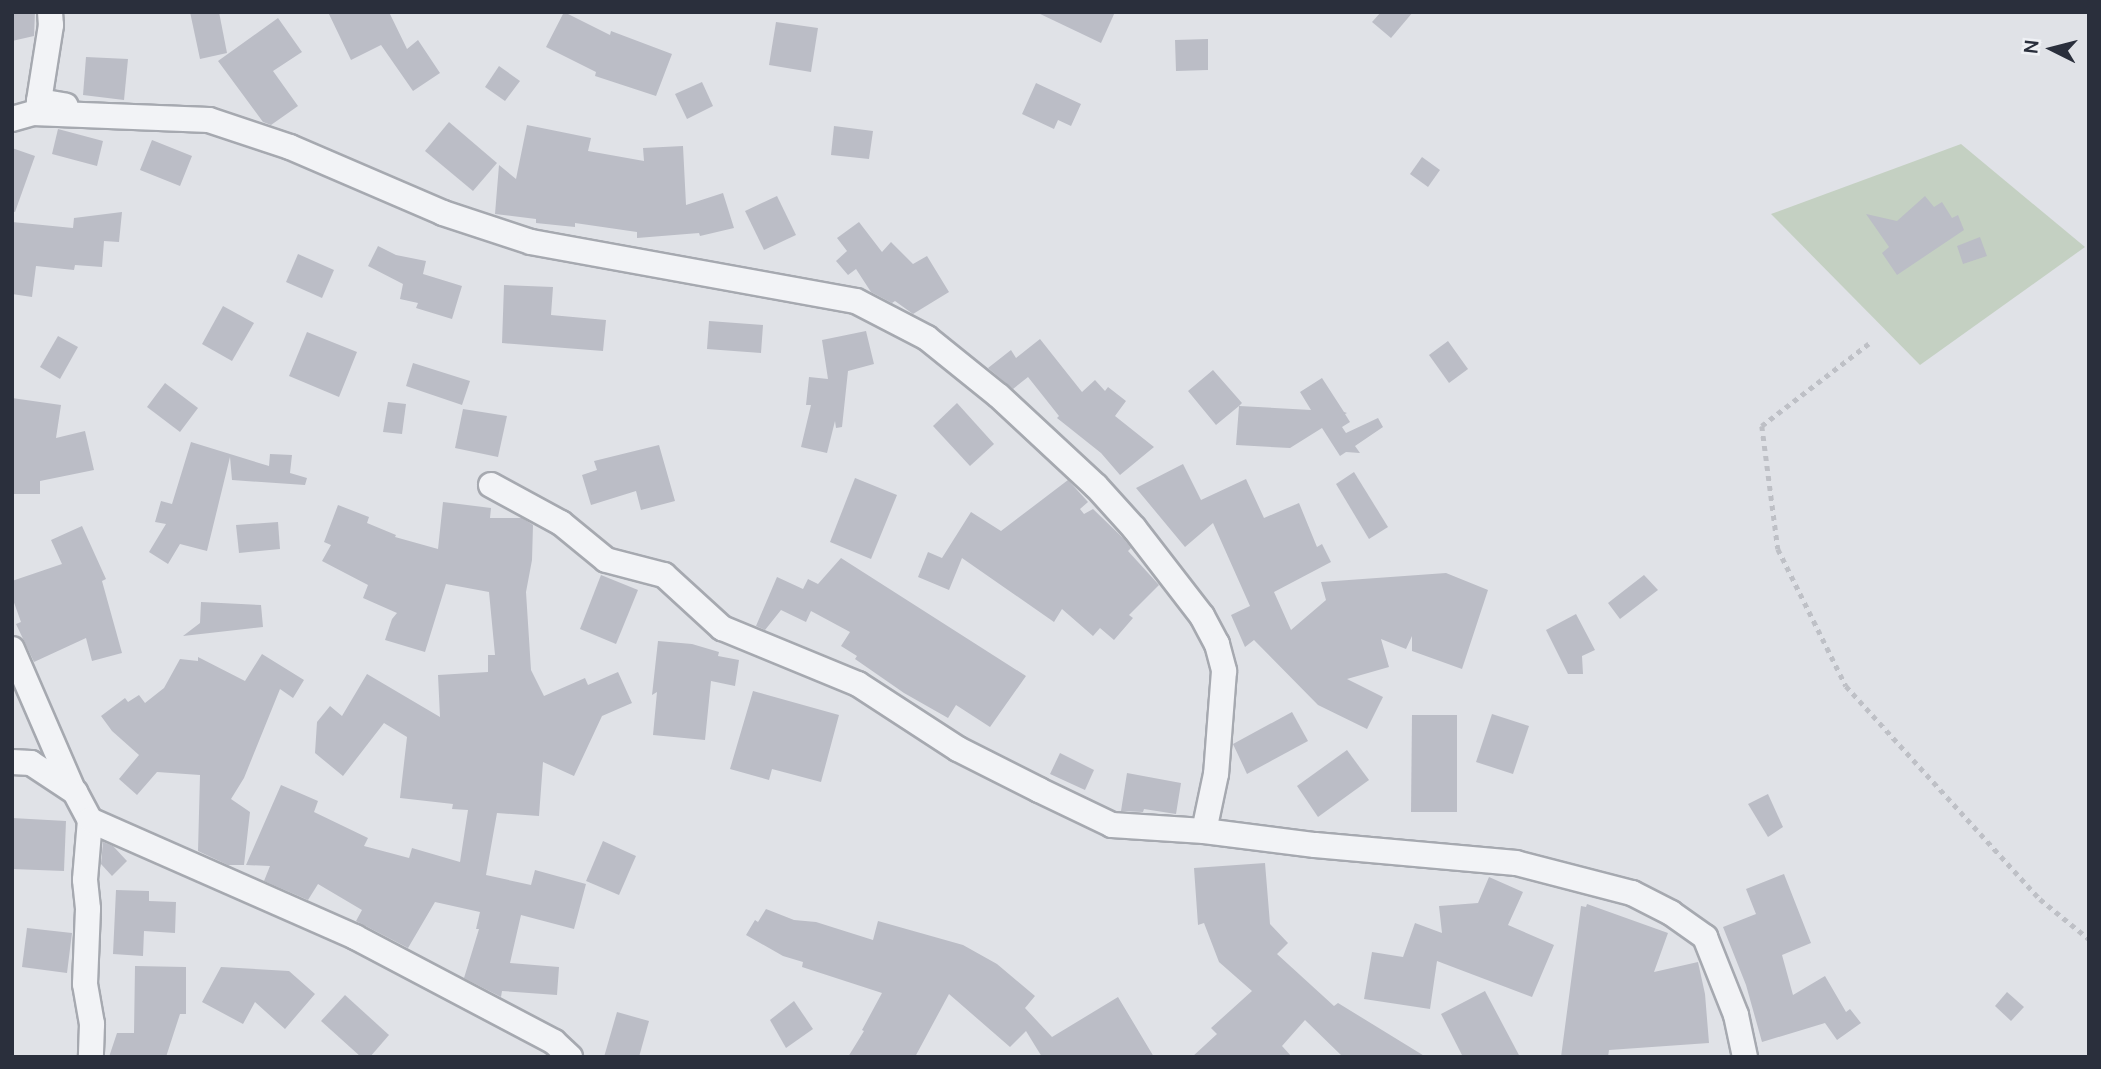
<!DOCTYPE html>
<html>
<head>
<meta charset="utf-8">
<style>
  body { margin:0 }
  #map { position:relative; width:2101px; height:1069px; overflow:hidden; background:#e0e2e7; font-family:Manrope,sans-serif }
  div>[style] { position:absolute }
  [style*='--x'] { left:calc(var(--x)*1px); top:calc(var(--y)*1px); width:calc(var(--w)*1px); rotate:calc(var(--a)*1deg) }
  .green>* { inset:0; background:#c4d0c2 }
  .building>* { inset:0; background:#bbbdc6 }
  .path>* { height:4.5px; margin-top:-2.25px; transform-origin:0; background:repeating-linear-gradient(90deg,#bec0c6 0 5px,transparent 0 10px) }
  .roads { filter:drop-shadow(2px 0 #a6a9b0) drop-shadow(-2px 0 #a6a9b0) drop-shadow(0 2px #a6a9b0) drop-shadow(0 -2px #a6a9b0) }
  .minor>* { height:24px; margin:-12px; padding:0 12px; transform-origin:12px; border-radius:12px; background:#f2f3f6 }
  span { translate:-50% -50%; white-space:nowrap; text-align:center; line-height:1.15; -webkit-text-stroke:5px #eff1f5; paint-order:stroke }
  .frame { position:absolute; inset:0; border:14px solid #2a2f3c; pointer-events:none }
  .north { position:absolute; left:2017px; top:14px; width:70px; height:70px; -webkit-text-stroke:5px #eff1f5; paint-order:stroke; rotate:276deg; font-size:19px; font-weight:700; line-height:28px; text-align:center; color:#2a2f3c }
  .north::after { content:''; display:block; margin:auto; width:24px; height:32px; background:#2a2f3c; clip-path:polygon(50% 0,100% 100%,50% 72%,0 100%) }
</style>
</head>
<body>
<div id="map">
  <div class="green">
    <i style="clip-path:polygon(1961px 144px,2085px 247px,1920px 365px,1771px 214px)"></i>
  </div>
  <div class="building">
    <i style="clip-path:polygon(12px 12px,35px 12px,34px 36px,12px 41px)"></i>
    <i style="clip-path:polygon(190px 12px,219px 12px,227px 53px,200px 59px)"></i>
    <i style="clip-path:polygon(328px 12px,389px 12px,407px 49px,418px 40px,440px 73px,413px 91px,381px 45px,351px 60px)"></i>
    <i style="clip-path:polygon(564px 12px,610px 35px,611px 31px,672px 54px,656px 96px,595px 76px,596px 72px,546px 47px)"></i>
    <i style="clip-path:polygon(1036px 12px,1115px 12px,1101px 43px)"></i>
    <i style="clip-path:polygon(1381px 12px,1413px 12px,1391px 38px,1372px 22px)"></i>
    <i style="clip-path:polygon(278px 18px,302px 52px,273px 71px,298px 106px,271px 125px,263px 122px,218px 61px)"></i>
    <i style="clip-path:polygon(776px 22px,818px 28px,811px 72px,769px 65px)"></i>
    <i style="clip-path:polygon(1208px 39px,1208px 70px,1176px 71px,1175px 40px)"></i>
    <i style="clip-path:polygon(86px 57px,128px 59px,124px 100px,83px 95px)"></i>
    <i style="clip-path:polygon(499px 66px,520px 81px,505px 101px,485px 87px)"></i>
    <i style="clip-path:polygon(702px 82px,713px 106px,687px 119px,675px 94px)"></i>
    <i style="clip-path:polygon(1036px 83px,1081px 104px,1071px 126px,1058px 120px,1054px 129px,1022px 114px)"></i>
    <i style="clip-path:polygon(449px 122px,497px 163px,473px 191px,425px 151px)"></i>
    <i style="clip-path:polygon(527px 125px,591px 138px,588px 151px,644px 161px,643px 148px,683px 146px,686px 205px,723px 193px,734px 228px,700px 236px,699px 233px,637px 238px,637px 232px,575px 223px,575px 227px,536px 223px,536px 219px,495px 214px,499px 165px,516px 179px)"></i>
    <i style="clip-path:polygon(834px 126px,873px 131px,869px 159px,831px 155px)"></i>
    <i style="clip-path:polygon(58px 129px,103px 141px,97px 166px,52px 154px)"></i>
    <i style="clip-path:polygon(152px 140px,192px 156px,180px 186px,140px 170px)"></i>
    <i style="clip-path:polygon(12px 148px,35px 156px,15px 212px,12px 211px)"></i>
    <i style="clip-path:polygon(1422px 157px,1440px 170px,1428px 187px,1410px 174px)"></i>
    <i style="clip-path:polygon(777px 196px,796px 235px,764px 250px,745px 211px)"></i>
    <i style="clip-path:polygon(1925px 196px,1934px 207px,1942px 202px,1952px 218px,1958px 215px,1964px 230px,1897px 275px,1882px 253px,1889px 247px,1866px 214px,1897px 221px)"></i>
    <i style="clip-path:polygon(122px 212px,119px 242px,104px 241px,102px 267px,75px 265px,74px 270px,36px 266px,32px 297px,12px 294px,12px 222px,73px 228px,74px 218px)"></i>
    <i style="clip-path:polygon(859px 222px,882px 252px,891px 242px,913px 264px,927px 256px,949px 292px,913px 314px,895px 301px,892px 303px,871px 292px,856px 269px,848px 275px,836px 261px,847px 251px,837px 238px)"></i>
    <i style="clip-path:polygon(1980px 237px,1987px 256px,1963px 264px,1957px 246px)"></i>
    <i style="clip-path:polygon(378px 246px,396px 255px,426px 261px,423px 274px,462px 286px,452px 319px,416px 308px,418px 303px,400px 299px,403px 284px,368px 266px)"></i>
    <i style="clip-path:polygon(298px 254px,334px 270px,322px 298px,286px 282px)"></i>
    <i style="clip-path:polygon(504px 285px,553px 287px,551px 315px,606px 320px,603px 351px,502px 343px)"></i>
    <i style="clip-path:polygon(223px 306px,254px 323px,232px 361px,202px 344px)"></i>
    <i style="clip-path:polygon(709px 321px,763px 325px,761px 353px,707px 349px)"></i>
    <i style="clip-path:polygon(866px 331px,874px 364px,848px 371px,842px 427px,836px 428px,835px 421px,827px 453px,801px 447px,811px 405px,806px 405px,809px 377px,828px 379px,822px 340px)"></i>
    <i style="clip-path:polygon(307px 332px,357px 352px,339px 397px,289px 376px)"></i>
    <i style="clip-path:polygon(58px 336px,78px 347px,60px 379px,40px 367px)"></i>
    <i style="clip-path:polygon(1040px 339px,1082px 392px,1095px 380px,1105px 391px,1108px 387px,1126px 401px,1115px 416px,1154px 447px,1120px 475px,1101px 453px,1057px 418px,1059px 416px,1028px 377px,1013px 389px,988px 368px,1011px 350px,1016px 358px)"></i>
    <i style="clip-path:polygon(1448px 341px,1468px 369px,1449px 383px,1429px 355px)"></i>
    <i style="clip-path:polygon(413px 363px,470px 381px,462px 405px,406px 386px)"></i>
    <i style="clip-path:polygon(1213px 370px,1242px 403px,1239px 406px,1311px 410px,1300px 392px,1322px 378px,1344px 412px,1347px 413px,1345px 414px,1350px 422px,1342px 427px,1346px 433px,1378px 418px,1383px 427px,1355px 446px,1360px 453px,1346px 452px,1340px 456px,1322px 428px,1290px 448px,1236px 445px,1239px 406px,1216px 425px,1188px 391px)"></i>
    <i style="clip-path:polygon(165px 383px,198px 408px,180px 432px,147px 407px)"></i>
    <i style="clip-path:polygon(12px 398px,61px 405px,56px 438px,85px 431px,94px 470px,40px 481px,40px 494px,12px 494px)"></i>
    <i style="clip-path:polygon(388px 402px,406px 404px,402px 434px,383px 432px)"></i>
    <i style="clip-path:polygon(957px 403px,994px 444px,970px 466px,933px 426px)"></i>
    <i style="clip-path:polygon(463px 409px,507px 416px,498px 457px,455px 448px)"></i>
    <i style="clip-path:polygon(191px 442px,269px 466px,270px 454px,292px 455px,290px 473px,307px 478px,305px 485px,232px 480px,230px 457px,207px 551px,180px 544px,168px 564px,149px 552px,166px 524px,155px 522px,161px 501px,172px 504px)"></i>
    <i style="clip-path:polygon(659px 445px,675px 501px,641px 510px,636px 491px,591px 505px,582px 475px,597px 470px,594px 461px)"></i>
    <i style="clip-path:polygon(1183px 464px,1201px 500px,1246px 479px,1264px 518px,1299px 503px,1317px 547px,1322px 544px,1331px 562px,1274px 592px,1291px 630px,1326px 600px,1321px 582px,1446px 573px,1488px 590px,1462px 669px,1412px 651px,1412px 636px,1406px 649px,1381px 639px,1389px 667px,1347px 679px,1383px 697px,1367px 729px,1318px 705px,1254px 640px,1245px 647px,1231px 615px,1250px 606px,1213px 523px,1185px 547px,1136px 488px)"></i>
    <i style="clip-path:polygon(1354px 472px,1388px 527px,1369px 539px,1336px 484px)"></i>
    <i style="clip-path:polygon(855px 478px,897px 495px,871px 559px,830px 542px)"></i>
    <i style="clip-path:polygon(1068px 480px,1088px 502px,1080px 509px,1084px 514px,1093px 509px,1123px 538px,1131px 548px,1128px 551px,1159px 585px,1129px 615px,1133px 618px,1114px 640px,1100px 628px,1093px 636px,1062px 609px,1054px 622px,962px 558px,949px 590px,918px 577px,928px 552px,942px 558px,971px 512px,1001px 531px)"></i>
    <i style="clip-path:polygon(443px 502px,491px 508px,490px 518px,522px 518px,533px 525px,532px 560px,526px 592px,531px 670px,544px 696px,585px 678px,588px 685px,618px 672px,632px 703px,602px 716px,574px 776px,543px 762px,539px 816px,497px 813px,486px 875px,531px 885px,535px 870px,586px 884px,574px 929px,521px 915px,510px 963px,559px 967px,557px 995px,502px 991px,501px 997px,464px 978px,479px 929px,476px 929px,480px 912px,435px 902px,408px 948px,356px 921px,362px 910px,318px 884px,308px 900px,264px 881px,270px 866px,246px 865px,281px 785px,318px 801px,314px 812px,368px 838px,364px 846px,409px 858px,412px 848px,460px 862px,468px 810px,452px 809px,453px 804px,400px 798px,407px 737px,384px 723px,343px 776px,315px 753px,317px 722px,330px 706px,342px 716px,367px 674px,440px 717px,438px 675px,488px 672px,488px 655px,495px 655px,489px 592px,446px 584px,425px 652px,385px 640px,392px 619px,397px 613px,363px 598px,368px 585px,322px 561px,331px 545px,324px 542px,338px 505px,369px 517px,367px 523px,396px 535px,395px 537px,438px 549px)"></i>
    <i style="clip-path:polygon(278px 522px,280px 549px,239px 553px,236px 525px)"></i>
    <i style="clip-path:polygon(82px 526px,106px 579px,102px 581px,122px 653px,92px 661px,86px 638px,34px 662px,16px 624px,21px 622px,12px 597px,12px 581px,62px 564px,51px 540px)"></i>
    <i style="clip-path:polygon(841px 558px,1026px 676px,990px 727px,956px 705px,948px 718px,904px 693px,855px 659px,857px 656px,841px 646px,850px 632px,811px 611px,806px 622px,781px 610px,765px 630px,756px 626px,777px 577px,803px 589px,808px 579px,818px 584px)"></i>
    <i style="clip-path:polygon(601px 575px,638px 590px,616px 644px,580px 629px)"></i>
    <i style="clip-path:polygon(1644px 575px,1658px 590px,1620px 619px,1608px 603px)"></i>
    <i style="clip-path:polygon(201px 602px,261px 605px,263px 627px,183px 636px,200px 623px)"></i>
    <i style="clip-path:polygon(1576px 614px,1595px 650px,1582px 656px,1583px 674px,1568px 674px,1546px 630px)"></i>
    <i style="clip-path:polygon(658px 641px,692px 644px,719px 652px,718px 656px,739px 660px,735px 686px,711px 681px,705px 740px,653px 735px,657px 692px,652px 695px)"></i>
    <i style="clip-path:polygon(262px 654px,304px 680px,293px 698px,280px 689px,244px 778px,231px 799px,250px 812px,244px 865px,228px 865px,198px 851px,200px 775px,157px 772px,137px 795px,119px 779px,139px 755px,112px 731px,101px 716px,125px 698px,128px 702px,139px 695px,145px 703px,164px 688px,180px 659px,198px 661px,198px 657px,245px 681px)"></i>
    <i style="clip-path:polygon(753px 691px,839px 715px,821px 782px,772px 769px,769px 780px,730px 769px)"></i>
    <i style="clip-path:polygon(1292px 712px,1308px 741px,1247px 774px,1233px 744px)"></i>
    <i style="clip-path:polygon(1492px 714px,1529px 726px,1513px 774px,1476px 762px)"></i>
    <i style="clip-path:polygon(1412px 715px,1457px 715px,1457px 812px,1411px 812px)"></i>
    <i style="clip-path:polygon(1347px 750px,1369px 780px,1318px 817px,1297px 786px)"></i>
    <i style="clip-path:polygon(1060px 753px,1094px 770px,1085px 790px,1050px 774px)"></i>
    <i style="clip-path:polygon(1127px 773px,1181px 783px,1176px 814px,1144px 809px,1143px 812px,1121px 811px)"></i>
    <i style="clip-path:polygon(1768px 794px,1783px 827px,1768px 837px,1748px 804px)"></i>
    <i style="clip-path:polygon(12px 818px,66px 821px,64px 871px,12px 869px)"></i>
    <i style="clip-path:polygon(603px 841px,636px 856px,619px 895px,586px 881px)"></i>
    <i style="clip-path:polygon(103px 842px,113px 846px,127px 861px,112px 876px,101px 864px)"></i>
    <i style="clip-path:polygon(1265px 863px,1270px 924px,1288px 943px,1277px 954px,1334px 1006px,1338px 1003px,1426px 1057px,1343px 1057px,1305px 1020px,1282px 1046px,1292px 1057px,1192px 1057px,1217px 1034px,1211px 1028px,1252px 991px,1219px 962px,1204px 923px,1198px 925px,1194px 868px)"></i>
    <i style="clip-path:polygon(1784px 874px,1811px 943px,1782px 955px,1793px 995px,1825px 976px,1846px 1012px,1850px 1009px,1861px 1023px,1837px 1040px,1825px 1023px,1762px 1042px,1746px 985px,1723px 927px,1756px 914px,1746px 889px)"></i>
    <i style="clip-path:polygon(1489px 877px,1523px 892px,1508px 925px,1554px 945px,1532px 997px,1437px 961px,1430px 1009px,1364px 999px,1372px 952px,1403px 957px,1415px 923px,1442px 933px,1439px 906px,1478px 903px)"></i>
    <i style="clip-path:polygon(116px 890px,149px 891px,149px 901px,176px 902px,175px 933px,144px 931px,143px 956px,113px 954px)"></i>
    <i style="clip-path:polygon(1587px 904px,1668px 933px,1654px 972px,1698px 962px,1705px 994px,1709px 1043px,1609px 1050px,1608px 1057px,1561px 1057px,1581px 906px,1586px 907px)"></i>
    <i style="clip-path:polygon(766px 909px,794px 920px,816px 922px,873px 940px,878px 921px,963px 945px,997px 964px,1035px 996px,1025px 1008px,1052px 1037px,1118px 997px,1154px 1057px,1042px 1057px,1026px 1031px,1010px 1047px,949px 994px,915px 1057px,848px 1057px,864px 1031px,862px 1030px,882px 993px,802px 967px,803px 962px,783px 956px,746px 935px,755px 920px,758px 922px)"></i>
    <i style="clip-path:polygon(27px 928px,72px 933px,67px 973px,22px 967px)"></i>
    <i style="clip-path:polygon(135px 966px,186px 967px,186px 1014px,180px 1014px,166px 1057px,109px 1057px,117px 1033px,134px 1033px)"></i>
    <i style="clip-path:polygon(221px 967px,289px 971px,315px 994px,285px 1029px,255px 1002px,243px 1024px,202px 1002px)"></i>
    <i style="clip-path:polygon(1485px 991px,1520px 1057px,1463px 1057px,1441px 1014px)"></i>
    <i style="clip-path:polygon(2007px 992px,2024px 1007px,2011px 1021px,1995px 1006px)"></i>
    <i style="clip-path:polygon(345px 995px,389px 1035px,370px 1057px,361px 1057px,321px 1021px)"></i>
    <i style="clip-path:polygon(794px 1001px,813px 1029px,786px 1048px,770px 1020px)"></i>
    <i style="clip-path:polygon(617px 1012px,649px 1021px,639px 1057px,604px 1057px)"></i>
  </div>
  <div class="path">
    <i style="--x:1869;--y:344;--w:135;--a:142.5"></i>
    <i style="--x:1762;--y:426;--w:124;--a:82.6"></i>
    <i style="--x:1778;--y:549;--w:153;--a:63.6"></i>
    <i style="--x:1846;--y:686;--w:288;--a:47.7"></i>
    <i style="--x:2040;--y:899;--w:63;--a:39.2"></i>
  </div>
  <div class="roads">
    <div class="minor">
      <i style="--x:50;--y:12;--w:13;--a:86"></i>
      <i style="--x:51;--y:25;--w:77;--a:99"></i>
      <i style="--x:39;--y:101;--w:27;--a:10"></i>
      <i style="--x:12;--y:119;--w:22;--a:-16"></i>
      <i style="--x:33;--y:113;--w:176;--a:2.3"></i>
      <i style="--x:209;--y:120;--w:85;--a:18.4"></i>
      <i style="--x:290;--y:147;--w:167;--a:23.3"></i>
      <i style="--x:443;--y:213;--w:93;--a:18.2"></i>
      <i style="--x:531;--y:242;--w:330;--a:10.3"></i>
      <i style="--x:856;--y:301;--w:80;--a:27.5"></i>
      <i style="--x:927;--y:338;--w:92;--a:38.9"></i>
      <i style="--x:999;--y:396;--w:132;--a:42.9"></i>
      <i style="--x:1096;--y:486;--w:57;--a:47.9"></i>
      <i style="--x:1134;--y:528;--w:111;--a:52.3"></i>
      <i style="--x:1202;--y:616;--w:32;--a:62"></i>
      <i style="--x:1217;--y:644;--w:28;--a:75"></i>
      <i style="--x:1224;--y:671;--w:103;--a:94.4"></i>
      <i style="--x:1216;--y:774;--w:58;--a:101.9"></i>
      <i style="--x:1204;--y:831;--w:112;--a:7.2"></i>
      <i style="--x:1315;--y:845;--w:202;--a:5.1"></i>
      <i style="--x:1516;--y:863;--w:120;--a:14.5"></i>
      <i style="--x:1632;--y:893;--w:44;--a:27.1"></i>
      <i style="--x:1671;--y:913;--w:42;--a:35.2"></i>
      <i style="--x:1705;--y:937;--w:84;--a:68.3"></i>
      <i style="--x:1736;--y:1015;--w:43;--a:77.9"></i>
      <i style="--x:491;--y:485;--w:80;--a:28.5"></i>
      <i style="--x:561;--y:523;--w:58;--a:39.4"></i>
      <i style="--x:606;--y:560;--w:60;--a:14.5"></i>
      <i style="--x:664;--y:575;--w:79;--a:42.4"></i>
      <i style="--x:722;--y:628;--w:147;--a:22.4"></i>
      <i style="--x:858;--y:684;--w:119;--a:33"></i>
      <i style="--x:958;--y:749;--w:91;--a:26.8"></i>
      <i style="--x:1039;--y:790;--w:81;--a:25.6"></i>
      <i style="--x:1112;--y:825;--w:92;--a:3.7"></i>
      <i style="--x:12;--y:649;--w:154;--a:66.6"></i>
      <i style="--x:12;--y:762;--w:19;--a:3"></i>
      <i style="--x:31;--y:763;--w:53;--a:33.4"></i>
      <i style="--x:75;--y:792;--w:32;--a:62"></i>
      <i style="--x:90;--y:820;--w:60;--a:94.8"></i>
      <i style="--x:85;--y:880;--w:29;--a:84"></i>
      <i style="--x:88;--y:909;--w:75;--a:92.3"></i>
      <i style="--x:85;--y:984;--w:41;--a:80.1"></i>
      <i style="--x:92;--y:1024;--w:33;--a:92"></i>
      <i style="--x:90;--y:820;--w:290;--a:23.8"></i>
      <i style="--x:355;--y:937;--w:225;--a:27.8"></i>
      <i style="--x:554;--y:1042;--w:22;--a:43"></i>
    </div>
  </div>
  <div class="frame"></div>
  <div class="north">N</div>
</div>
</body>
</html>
